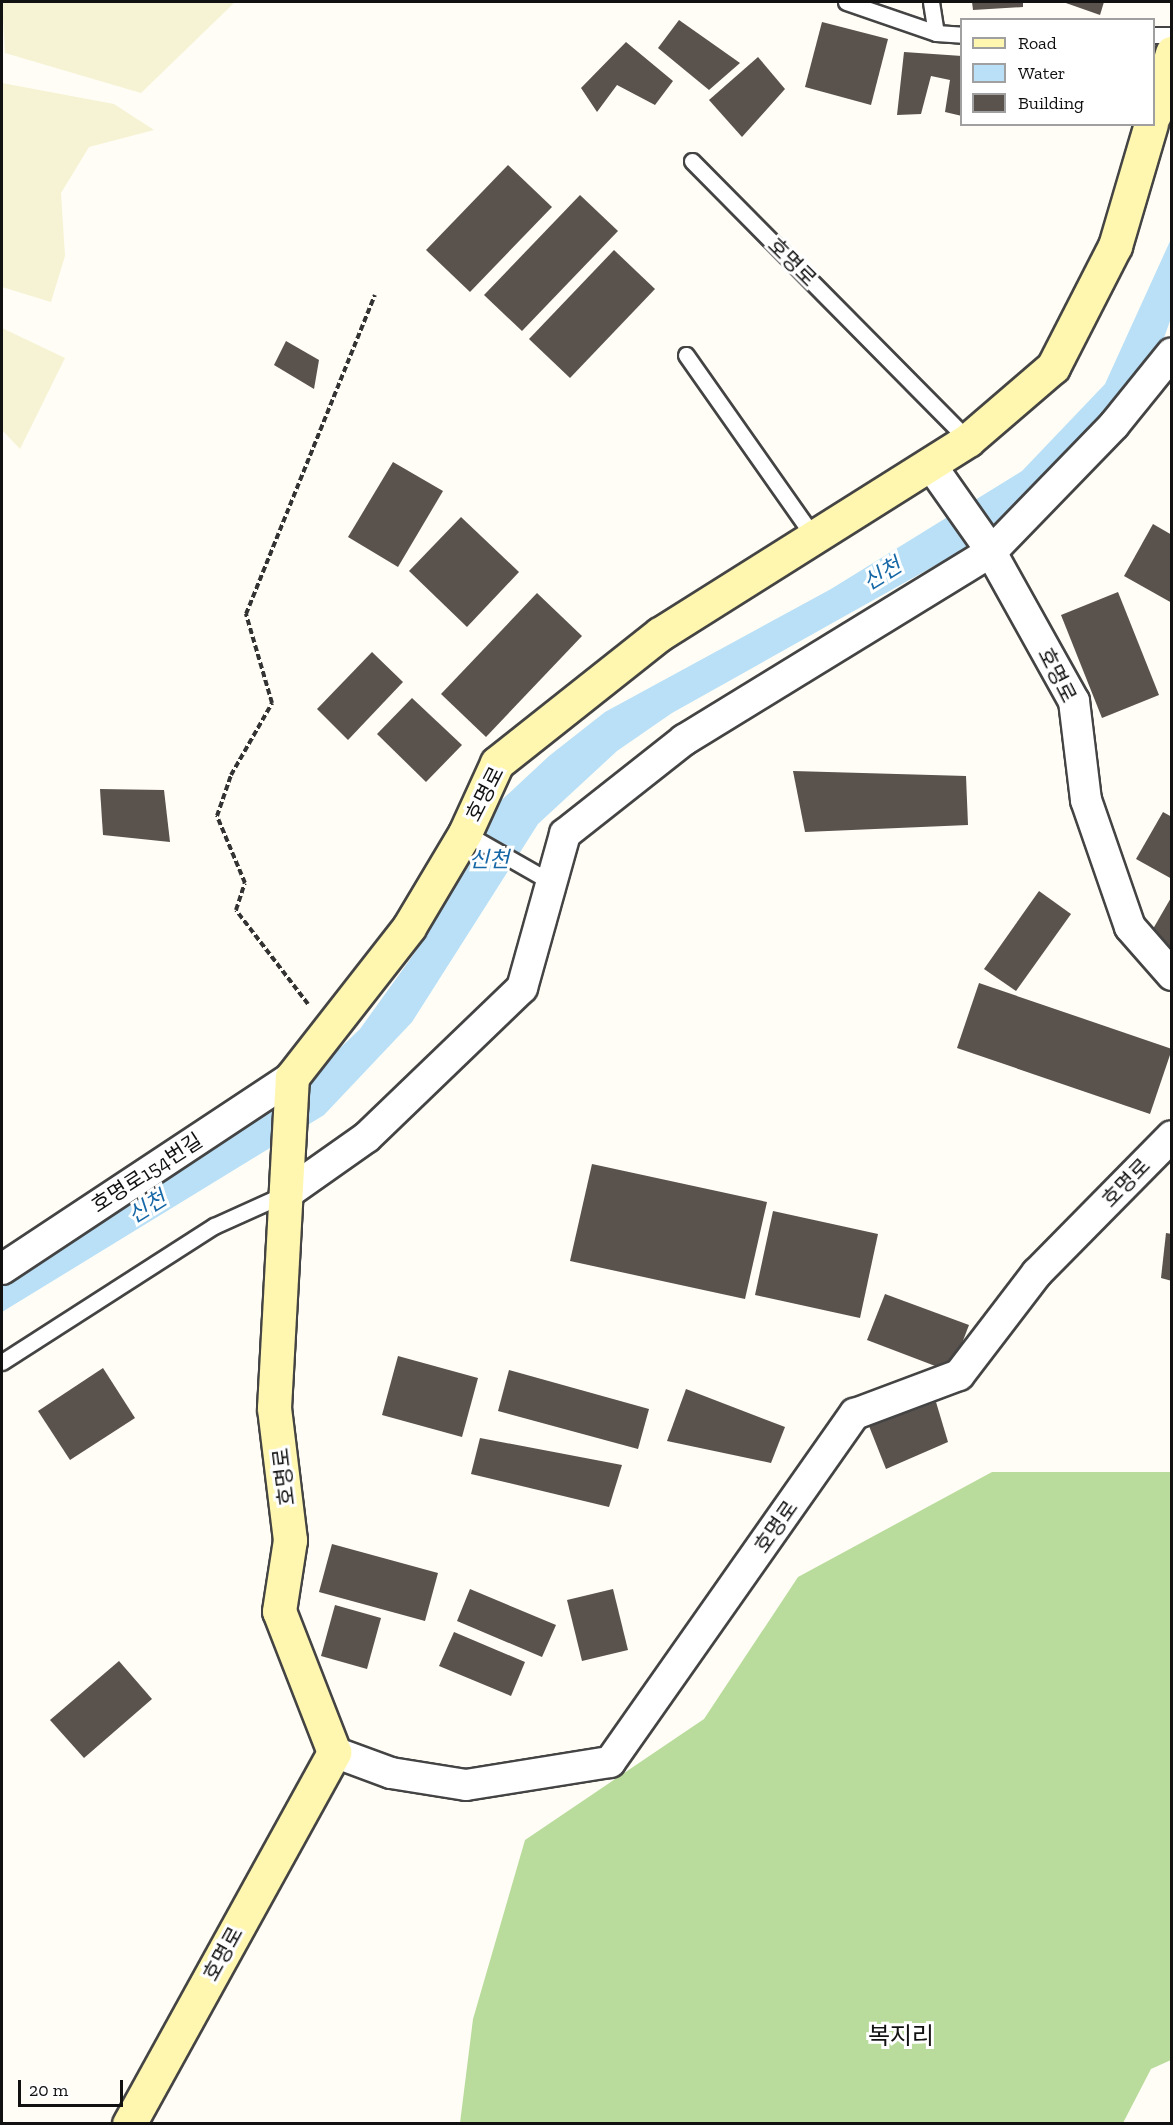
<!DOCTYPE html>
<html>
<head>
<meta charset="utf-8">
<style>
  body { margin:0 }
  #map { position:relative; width:1173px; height:2125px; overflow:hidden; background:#fffdf5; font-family:"Zilla Slab","Noto Sans KR",serif }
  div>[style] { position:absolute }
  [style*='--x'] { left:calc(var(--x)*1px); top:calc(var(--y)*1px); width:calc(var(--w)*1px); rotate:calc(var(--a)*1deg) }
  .farmland>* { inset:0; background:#f6f3d4 }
  .forest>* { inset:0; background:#b9dc9c }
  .water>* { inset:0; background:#b9e0f7 }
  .building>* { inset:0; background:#5a524d }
  .path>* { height:4px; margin-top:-2px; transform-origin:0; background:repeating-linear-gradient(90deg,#333 0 6px,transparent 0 9px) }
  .roads { filter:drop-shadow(2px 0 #444) drop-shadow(-2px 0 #444) drop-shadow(0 2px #444) drop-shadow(0 -2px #444) }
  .lane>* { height:15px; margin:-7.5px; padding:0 7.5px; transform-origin:7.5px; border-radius:7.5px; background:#fff }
  .street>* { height:30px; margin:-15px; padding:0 15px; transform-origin:15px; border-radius:15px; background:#fff }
  .secondary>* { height:33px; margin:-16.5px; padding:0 16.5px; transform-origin:16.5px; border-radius:16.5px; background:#fff6b0 }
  span { translate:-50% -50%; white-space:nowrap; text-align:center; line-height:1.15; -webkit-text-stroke:6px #fff; paint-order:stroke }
  .street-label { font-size:21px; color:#111 }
  .water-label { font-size:22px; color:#1768a6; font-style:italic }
  .quarter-label { font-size:24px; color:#111 }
  .frame { position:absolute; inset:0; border:3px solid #111; pointer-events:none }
  .legend { position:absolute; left:960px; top:18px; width:195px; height:108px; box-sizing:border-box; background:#fff; border:2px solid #a0a0a0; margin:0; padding:8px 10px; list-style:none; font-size:18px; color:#111 }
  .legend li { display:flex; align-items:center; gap:12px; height:30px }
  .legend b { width:30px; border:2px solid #a0a0a0 }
  .scale { position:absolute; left:18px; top:2080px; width:105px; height:27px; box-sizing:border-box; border:3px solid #111; border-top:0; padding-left:8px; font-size:18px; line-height:21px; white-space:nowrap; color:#111; -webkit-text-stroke:4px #fff; paint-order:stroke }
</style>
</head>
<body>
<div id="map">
  <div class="farmland">
    <i style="clip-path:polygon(2px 2px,235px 2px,141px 93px,5px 53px)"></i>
    <i style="clip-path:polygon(2px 83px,114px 104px,154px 130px,89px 147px,61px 193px,65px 256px,51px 302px,2px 287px)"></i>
    <i style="clip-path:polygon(2px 328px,65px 358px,20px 449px,2px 430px)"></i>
  </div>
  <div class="forest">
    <i style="clip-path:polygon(992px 1472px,1171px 1472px,1171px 2060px,1151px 2069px,1123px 2123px,460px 2123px,473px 2019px,525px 1840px,704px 1719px,798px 1577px)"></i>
  </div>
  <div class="water">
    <i style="clip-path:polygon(1171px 239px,1171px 318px,1158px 355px,1002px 528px,672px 713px,617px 751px,538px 824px,412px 1022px,324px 1115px,2px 1312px,2px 1279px,315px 1072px,360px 1029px,416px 951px,491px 810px,549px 756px,605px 712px,831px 589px,1022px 471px,1105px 384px)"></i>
  </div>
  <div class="building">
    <i style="clip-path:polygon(972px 2px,1023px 2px,1023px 7px,973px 10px)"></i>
    <i style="clip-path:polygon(1063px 2px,1104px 2px,1100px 15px)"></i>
    <i style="clip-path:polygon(679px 20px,740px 63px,709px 90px,658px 48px)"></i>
    <i style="clip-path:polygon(822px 22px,888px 39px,871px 105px,805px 87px)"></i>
    <i style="clip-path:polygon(626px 42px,673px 81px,655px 105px,617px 85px,597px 112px,581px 88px)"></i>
    <i style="clip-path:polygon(904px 52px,962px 56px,962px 116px,945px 112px,950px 80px,931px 76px,921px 114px,897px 115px)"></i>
    <i style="clip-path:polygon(758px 57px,785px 89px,742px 137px,709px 100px)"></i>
    <i style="clip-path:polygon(508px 165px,552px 207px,470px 292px,426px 250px)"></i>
    <i style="clip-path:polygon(580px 195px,618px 231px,522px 331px,484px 295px)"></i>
    <i style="clip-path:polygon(614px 250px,655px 289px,570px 378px,529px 339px)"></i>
    <i style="clip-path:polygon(286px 341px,319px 360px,314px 389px,274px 365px)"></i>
    <i style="clip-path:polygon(393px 462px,443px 491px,398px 567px,348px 537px)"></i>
    <i style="clip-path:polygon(461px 517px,519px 572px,467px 627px,409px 571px)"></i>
    <i style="clip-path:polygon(1153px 524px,1172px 535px,1172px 603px,1124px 576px)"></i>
    <i style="clip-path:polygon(1118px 592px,1159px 695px,1102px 718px,1061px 615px)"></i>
    <i style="clip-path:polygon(537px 593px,582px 636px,486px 737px,441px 694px)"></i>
    <i style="clip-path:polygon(372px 652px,403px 682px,348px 740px,317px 709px)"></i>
    <i style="clip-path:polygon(412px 698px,462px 745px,426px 782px,377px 734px)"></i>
    <i style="clip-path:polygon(793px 771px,966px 776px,968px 825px,805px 832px)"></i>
    <i style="clip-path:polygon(100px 789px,164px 790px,170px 842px,103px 835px)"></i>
    <i style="clip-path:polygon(1163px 812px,1172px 817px,1172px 879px,1136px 859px)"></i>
    <i style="clip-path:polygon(1039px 891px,1071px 914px,1016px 991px,984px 969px)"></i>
    <i style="clip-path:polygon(1172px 896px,1172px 955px,1146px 941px)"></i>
    <i style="clip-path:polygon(979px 983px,1172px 1049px,1150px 1114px,957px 1048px)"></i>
    <i style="clip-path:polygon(592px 1164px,767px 1202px,745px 1299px,570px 1261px)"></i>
    <i style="clip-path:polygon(773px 1211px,878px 1234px,860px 1318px,755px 1295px)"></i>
    <i style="clip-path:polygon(1166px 1233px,1172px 1234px,1172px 1281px,1161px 1278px)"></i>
    <i style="clip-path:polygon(885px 1294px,969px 1325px,951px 1372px,867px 1340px)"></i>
    <i style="clip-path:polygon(398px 1356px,478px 1378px,462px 1437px,382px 1415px)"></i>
    <i style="clip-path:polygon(103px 1368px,135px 1418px,70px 1460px,38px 1411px)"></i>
    <i style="clip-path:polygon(509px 1370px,649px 1409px,638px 1449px,498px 1411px)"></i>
    <i style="clip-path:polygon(686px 1389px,785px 1427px,771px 1463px,667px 1441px)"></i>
    <i style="clip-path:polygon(936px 1402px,948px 1442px,886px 1469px,869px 1426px)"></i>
    <i style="clip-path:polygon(480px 1438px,622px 1465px,609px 1507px,471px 1474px)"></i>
    <i style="clip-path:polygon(332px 1544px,438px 1573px,425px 1621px,319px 1592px)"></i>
    <i style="clip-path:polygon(470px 1589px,556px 1625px,542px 1657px,457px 1621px)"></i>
    <i style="clip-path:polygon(613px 1589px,628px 1650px,582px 1661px,567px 1600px)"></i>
    <i style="clip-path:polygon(335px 1605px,381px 1618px,367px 1669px,321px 1656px)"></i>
    <i style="clip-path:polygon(454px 1632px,525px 1662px,511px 1696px,439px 1666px)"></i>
    <i style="clip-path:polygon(119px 1661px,152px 1699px,84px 1758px,50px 1720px)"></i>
  </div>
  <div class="path">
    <i style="--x:308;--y:1004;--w:118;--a:-127.5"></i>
    <i style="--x:236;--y:910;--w:28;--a:-72"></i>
    <i style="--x:245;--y:883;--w:73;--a:-112.7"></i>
    <i style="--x:217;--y:816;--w:43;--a:-71.1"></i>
    <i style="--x:231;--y:775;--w:83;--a:-60.3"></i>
    <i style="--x:272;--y:703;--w:93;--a:-106.3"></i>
    <i style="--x:246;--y:614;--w:344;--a:-68"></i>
  </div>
  <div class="roads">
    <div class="lane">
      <i style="--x:846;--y:2;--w:95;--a:19"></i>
      <i style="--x:936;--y:33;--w:26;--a:4"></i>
      <i style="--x:931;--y:2;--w:31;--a:81"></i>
      <i style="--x:1154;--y:35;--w:18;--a:0"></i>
      <i style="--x:692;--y:161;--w:392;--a:45.3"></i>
      <i style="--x:686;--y:355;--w:223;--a:54.9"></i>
      <i style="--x:465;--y:833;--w:99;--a:29.7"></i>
      <i style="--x:2;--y:1362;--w:252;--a:-32.7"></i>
      <i style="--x:214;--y:1226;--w:80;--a:-24.3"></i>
    </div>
    <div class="street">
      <i style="--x:930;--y:464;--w:99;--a:54.9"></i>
      <i style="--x:987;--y:545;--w:179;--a:60.9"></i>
      <i style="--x:1074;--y:701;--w:100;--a:83.1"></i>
      <i style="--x:1086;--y:800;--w:134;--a:70.9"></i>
      <i style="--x:1130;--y:927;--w:64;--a:48.8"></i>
      <i style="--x:289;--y:1192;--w:95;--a:-35.2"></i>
      <i style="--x:367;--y:1137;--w:215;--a:-43.9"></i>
      <i style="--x:522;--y:988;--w:160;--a:-74.4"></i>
      <i style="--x:565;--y:834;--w:152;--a:-38.3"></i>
      <i style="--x:684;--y:740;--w:360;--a:-31.5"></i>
      <i style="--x:991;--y:552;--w:177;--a:-45.9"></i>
      <i style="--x:1114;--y:425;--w:92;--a:-51.1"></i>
      <i style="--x:2;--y:1269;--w:348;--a:-33.5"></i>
      <i style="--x:334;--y:1752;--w:61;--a:20.2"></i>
      <i style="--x:391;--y:1773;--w:76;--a:9.1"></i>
      <i style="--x:466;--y:1785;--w:146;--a:-9.1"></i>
      <i style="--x:610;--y:1762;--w:426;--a:-54.9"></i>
      <i style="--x:855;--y:1414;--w:111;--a:-20.6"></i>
      <i style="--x:959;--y:1375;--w:128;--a:-52.6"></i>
      <i style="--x:1037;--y:1273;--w:192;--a:-45.4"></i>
    </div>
    <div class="secondary">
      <i style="--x:1154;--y:115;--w:65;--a:-73.8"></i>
      <i style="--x:129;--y:2124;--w:425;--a:-61.1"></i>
      <i style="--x:334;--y:1752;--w:151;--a:-111.3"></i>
      <i style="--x:279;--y:1611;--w:72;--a:-81.2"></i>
      <i style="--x:290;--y:1540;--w:133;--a:-96.9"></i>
      <i style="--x:274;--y:1408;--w:331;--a:-86.9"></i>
      <i style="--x:292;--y:1077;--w:190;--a:-52"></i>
      <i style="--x:409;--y:927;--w:109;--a:-59.2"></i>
      <i style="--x:465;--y:833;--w:77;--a:-65.4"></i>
      <i style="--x:497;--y:763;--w:208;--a:-38.4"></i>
      <i style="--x:660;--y:634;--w:364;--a:-32.2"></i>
      <i style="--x:968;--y:440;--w:112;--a:-40.7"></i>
      <i style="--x:1053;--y:367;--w:136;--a:-62.9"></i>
      <i style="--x:1115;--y:246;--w:127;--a:-73.6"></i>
    </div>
  </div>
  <div class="street-label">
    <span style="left:792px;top:262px;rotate:45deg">호명로</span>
    <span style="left:1057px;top:675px;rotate:63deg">호명로</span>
    <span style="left:485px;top:794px;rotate:-63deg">호명로</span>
    <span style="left:147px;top:1173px;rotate:-33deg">호명로154번길</span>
    <span style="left:1126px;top:1183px;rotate:-46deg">호명로</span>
    <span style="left:284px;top:1477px;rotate:-97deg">호명로</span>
    <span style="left:776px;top:1527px;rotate:-55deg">호명로</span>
    <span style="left:223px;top:1954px;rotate:-61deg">호명로</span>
  </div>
  <div class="water-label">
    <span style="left:882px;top:574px;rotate:-32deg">신천</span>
    <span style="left:489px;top:860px">신천</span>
    <span style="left:147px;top:1207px;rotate:-32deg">신천</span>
  </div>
  <div class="quarter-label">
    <span style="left:901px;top:2036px">복지리</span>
  </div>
  <div class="frame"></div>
  <ul class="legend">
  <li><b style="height:8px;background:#fff6b0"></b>Road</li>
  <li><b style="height:16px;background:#b9e0f7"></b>Water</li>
  <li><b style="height:16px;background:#5a524d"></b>Building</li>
  </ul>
  <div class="scale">20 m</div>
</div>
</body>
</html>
